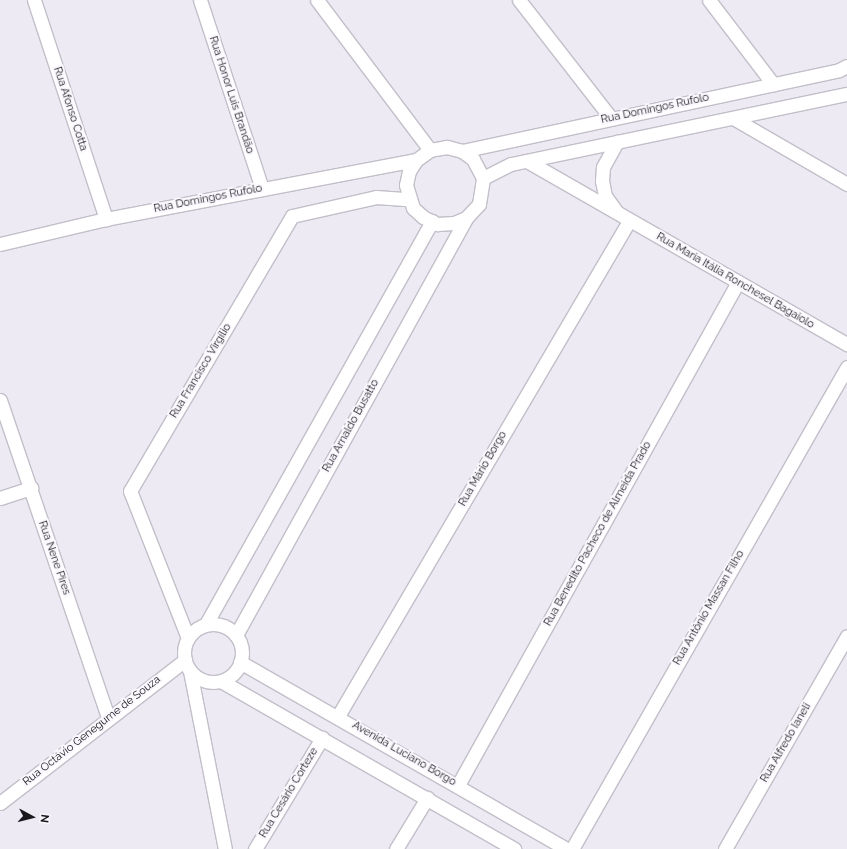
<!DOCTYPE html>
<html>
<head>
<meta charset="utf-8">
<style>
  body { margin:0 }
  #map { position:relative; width:847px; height:849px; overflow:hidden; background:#edeaf4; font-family:Raleway,sans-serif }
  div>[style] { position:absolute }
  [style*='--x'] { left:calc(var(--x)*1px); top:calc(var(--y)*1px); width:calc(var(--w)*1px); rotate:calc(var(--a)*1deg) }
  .roads { filter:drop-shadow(1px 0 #c2bfc9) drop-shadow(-1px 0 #c2bfc9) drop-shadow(0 1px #c2bfc9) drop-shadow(0 -1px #c2bfc9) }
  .street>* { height:13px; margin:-6.5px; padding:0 6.5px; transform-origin:6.5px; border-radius:6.5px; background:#fff }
  .street>.ring { margin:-6.5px; padding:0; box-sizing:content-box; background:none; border:13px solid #fff; border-radius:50% }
  span { translate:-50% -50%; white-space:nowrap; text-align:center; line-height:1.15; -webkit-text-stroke:4px #faf8fe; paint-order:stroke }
  .street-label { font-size:11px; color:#19181c }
  .north { position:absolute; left:12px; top:797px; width:40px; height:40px; -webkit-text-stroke:3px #faf8fe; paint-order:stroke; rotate:97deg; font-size:11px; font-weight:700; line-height:16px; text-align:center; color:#19181c }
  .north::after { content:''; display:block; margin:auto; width:14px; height:18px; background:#19181c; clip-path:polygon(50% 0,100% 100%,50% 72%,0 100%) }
</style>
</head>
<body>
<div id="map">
  <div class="roads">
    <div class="street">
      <i style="--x:34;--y:0;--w:231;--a:71.8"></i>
      <i style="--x:200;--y:0;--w:199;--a:71.8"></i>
      <i style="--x:317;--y:0;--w:188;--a:53"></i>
      <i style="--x:519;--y:0;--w:150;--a:52.1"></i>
      <i style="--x:709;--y:0;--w:106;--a:52.7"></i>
      <i style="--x:733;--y:118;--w:132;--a:30.1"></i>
      <i style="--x:462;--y:151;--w:386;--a:-12.1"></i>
      <i style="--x:839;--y:70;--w:9;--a:-27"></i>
      <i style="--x:527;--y:161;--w:369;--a:29.8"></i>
      <i style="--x:483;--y:178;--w:31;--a:-27"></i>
      <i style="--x:511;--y:164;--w:343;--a:-11.8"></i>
      <i style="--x:616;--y:211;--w:19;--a:-126"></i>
      <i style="--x:605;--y:196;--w:15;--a:-101"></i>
      <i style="--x:602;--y:181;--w:14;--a:-86"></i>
      <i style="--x:603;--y:167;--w:29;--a:-61"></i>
      <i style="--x:0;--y:244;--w:109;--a:-13.3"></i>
      <i style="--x:106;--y:219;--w:316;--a:-10.8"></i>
      <i style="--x:0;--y:400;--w:335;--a:71.2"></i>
      <i style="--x:0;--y:498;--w:33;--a:-18"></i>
      <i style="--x:206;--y:624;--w:462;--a:-60.7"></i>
      <i class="ring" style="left:184px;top:624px;width:45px;height:45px"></i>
      <i style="--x:236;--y:635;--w:476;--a:-61.1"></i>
      <i style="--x:466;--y:218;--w:19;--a:-47"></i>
      <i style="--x:479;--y:204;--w:26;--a:-81"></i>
      <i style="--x:483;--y:178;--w:21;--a:-118"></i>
      <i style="--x:473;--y:159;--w:14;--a:-144"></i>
      <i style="--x:462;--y:151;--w:16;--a:-165"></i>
      <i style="--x:447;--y:147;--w:17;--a:170"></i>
      <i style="--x:430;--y:150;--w:17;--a:144"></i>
      <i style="--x:416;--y:160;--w:13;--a:122"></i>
      <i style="--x:409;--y:171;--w:14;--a:102"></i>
      <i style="--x:406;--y:185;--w:24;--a:73"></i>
      <i style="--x:413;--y:208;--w:13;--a:42"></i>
      <i style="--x:423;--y:217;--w:16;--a:27"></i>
      <i style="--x:437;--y:224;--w:17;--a:-3"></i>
      <i style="--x:454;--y:223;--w:13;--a:-23"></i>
      <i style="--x:188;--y:638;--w:158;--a:-111.5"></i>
      <i style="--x:130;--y:491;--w:319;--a:-59.5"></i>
      <i style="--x:292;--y:216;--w:86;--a:-12.7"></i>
      <i style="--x:376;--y:197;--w:32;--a:4"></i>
      <i style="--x:240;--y:662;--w:377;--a:29.8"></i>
      <i style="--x:190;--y:671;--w:181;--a:78.9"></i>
      <i style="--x:221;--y:681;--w:338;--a:29.8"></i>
      <i style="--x:338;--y:716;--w:574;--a:-59.55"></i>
      <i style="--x:458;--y:785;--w:576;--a:-60.9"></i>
      <i style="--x:0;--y:803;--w:234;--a:-37.7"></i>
      <i style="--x:255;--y:849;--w:130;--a:-58.9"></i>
      <i style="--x:396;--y:849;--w:60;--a:-58.7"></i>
      <i style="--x:572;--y:849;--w:555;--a:-60.29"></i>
      <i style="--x:725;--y:849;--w:245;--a:-60.2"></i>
    </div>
  </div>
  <div class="street-label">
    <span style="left:231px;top:95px;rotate:72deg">Rua Honor Luis Brandão</span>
    <span style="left:70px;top:109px;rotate:72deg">Rua Afonso Cotta</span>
    <span style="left:655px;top:109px;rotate:-12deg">Rua Domingos Rufolo</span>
    <span style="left:208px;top:199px;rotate:-11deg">Rua Domingos Rufolo</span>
    <span style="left:735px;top:281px;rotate:30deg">Rua Maria Itália Ronchesel Bagaiolo</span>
    <span style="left:201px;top:371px;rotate:-59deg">Rua Francisco Virgílio</span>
    <span style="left:351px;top:426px;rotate:-61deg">Rua Arnaldo Busatto</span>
    <span style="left:483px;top:469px;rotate:-60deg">Rua Mário Borgo</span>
    <span style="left:598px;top:534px;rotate:-61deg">Rua Benedito Pacheco de Almeida Prado</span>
    <span style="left:54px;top:558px;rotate:71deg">Rua Nene Pires</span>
    <span style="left:709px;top:608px;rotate:-60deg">Rua Antônio Massan Filho</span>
    <span style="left:92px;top:731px;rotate:-38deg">Rua Octávio Genegume de Souza</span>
    <span style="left:786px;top:743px;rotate:-60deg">Rua Alfredo Ianeli</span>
    <span style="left:404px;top:754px;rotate:30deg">Avenida Luciano Borgo</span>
    <span style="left:289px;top:793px;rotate:-59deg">Rua Cesário Corteze</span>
  </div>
  <div class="north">N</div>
</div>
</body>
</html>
